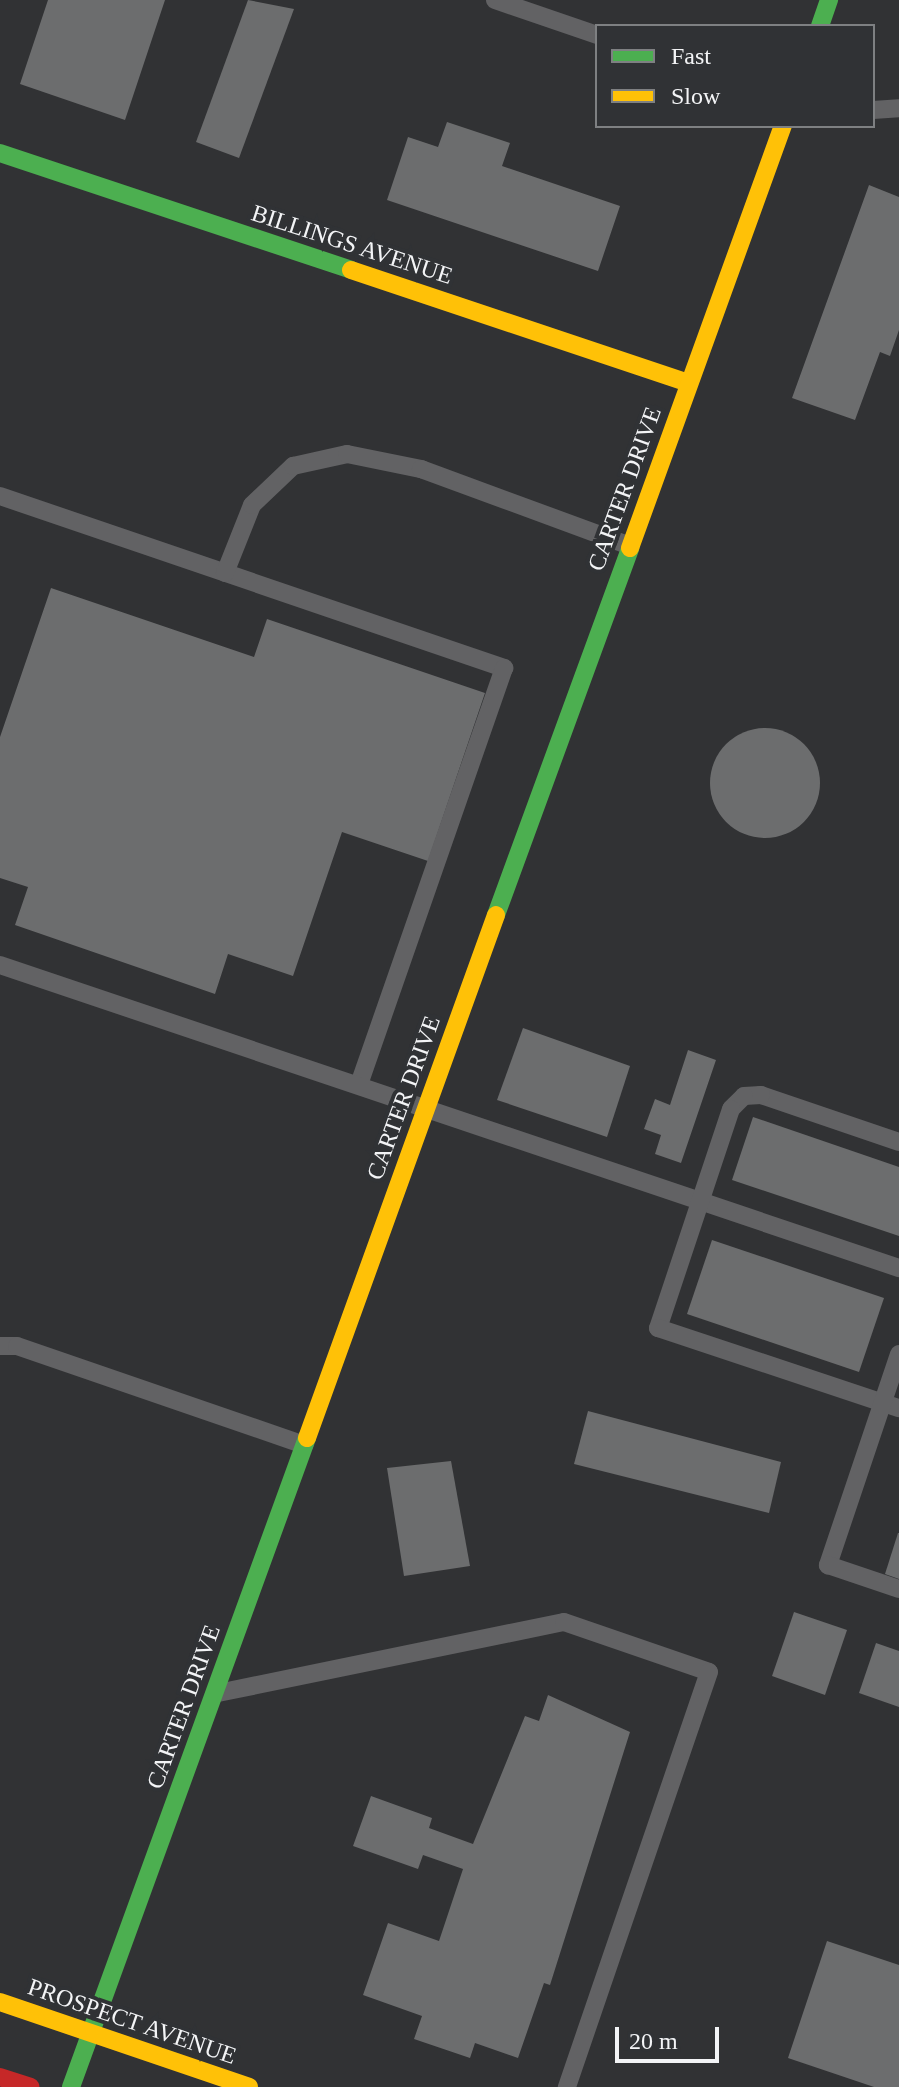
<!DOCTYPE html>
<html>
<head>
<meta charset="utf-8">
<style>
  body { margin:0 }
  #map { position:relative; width:899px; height:2087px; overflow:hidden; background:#313234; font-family:"Times New Roman",serif }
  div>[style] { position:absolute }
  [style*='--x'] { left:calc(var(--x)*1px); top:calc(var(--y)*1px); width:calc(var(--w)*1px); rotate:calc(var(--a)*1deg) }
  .building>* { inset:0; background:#6c6d6e }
  .round { border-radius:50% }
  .lane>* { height:18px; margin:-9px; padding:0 9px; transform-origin:9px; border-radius:9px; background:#626264 }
  .fast>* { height:18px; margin:-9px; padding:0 9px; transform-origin:9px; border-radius:9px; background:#4caf50 }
  .slow>* { height:18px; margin:-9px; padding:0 9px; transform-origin:9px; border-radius:9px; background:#ffc107 }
  .jam>* { height:18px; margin:-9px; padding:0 9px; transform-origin:9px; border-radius:9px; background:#c62828 }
  span { translate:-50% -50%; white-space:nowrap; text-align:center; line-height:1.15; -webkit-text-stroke:8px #303235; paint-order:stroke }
  .street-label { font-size:24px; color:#f3f4f6 }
  .legend { position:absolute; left:595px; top:24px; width:280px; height:104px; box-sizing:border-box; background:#303235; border:2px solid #7e8082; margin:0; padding:10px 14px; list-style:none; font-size:24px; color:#f3f4f6 }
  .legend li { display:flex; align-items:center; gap:16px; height:40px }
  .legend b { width:40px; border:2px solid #7e8082 }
  .scale { position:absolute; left:615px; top:2027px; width:104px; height:36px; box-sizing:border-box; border:4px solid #f3f4f6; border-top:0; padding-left:10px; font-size:24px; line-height:28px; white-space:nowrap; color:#f3f4f6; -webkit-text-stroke:6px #303235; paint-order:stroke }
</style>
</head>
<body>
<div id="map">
  <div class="building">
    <i style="clip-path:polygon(48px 0,165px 0,125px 120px,20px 84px)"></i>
    <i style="clip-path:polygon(248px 0,294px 9px,239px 158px,196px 142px)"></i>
    <i style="clip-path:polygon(447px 122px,510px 143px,502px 166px,620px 206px,598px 271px,387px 200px,408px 137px,438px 147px)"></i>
    <i style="clip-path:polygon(869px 185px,899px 197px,899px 330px,890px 356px,880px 352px,855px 420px,792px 398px)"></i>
    <i style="clip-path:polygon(51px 588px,254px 657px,267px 619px,485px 693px,428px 861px,342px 832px,293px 976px,228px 954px,215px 994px,15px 925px,28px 887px,0 878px,0 737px)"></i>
    <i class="round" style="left:710px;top:728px;width:110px;height:110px"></i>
    <i style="clip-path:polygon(523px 1028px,630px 1066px,607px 1137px,497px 1100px)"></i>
    <i style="clip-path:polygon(688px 1050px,716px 1060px,681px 1163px,655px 1154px,661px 1135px,644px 1129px,655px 1099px,670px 1105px)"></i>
    <i style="clip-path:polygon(753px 1117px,899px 1167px,899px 1236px,732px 1180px)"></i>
    <i style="clip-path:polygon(712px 1240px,884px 1298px,859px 1372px,687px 1314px)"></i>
    <i style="clip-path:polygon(588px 1411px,781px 1462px,769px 1513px,574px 1464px)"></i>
    <i style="clip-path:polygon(451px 1461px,470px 1566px,404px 1576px,387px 1468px)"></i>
    <i style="clip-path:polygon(898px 1533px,899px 1533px,899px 1579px,885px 1574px)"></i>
    <i style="clip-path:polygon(794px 1612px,847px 1630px,825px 1695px,772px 1676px)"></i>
    <i style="clip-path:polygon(876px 1643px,899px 1651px,899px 1707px,859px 1693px)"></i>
    <i style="clip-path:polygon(548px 1695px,630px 1732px,550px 1985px,544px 1983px,518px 2058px,475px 2043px,470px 2058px,414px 2039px,422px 2016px,363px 1995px,388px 1923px,439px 1941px,463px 1869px,423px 1855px,418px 1869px,353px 1846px,371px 1796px,432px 1818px,429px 1828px,473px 1844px,525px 1716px,539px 1721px)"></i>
    <i style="clip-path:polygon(827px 1941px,899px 1965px,899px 2087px,874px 2087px,788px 2058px)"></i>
  </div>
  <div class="lane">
    <i style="--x:495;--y:0;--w:108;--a:18.9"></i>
    <i style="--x:873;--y:110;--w:26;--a:-4"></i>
    <i style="--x:0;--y:496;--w:533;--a:18.84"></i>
    <i style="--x:504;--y:668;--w:441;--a:109.2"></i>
    <i style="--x:225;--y:573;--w:73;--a:-68.3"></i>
    <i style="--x:252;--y:505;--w:57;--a:-43.6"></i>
    <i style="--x:293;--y:466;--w:55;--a:-12.5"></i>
    <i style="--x:347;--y:454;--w:76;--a:11.5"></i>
    <i style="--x:421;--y:469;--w:223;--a:20.2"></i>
    <i style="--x:0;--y:965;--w:949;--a:18.63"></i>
    <i style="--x:899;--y:1142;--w:146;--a:-161.2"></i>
    <i style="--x:761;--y:1095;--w:17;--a:177"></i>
    <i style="--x:744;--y:1096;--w:18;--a:135"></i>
    <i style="--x:731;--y:1109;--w:231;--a:108.4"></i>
    <i style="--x:658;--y:1328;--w:254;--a:18.4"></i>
    <i style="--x:0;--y:1346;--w:17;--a:0"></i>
    <i style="--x:17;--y:1346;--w:304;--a:19"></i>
    <i style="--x:899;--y:1354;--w:223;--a:108.6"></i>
    <i style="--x:828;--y:1565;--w:75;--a:18.7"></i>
    <i style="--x:218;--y:1693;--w:353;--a:-11.6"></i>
    <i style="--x:564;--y:1622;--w:153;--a:19"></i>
    <i style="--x:709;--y:1672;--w:439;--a:108.9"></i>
  </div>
  <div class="fast">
    <i style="--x:820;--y:26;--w:28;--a:-71"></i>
    <i style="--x:0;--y:153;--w:370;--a:18.4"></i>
    <i style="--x:496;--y:915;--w:391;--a:-69.9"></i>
    <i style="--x:71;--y:2087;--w:691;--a:-70.02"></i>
  </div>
  <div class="slow">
    <i style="--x:351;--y:270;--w:356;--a:18.5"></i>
    <i style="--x:630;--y:548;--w:449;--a:-70.1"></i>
    <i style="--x:307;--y:1438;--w:556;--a:-70.13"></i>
    <i style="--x:0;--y:2002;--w:263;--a:18.8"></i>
  </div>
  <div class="jam">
    <i style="--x:0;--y:2077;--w:32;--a:18"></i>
  </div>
  <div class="street-label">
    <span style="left:352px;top:245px;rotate:18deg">BILLINGS AVENUE</span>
    <span style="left:625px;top:489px;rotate:-70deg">CARTER DRIVE</span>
    <span style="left:404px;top:1098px;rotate:-70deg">CARTER DRIVE</span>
    <span style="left:184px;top:1707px;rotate:-70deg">CARTER DRIVE</span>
    <span style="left:132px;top:2022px;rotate:19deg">PROSPECT AVENUE</span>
  </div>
  <ul class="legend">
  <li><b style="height:10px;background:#4caf50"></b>Fast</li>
  <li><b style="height:10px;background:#ffc107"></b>Slow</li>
  </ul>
  <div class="scale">20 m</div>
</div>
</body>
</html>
